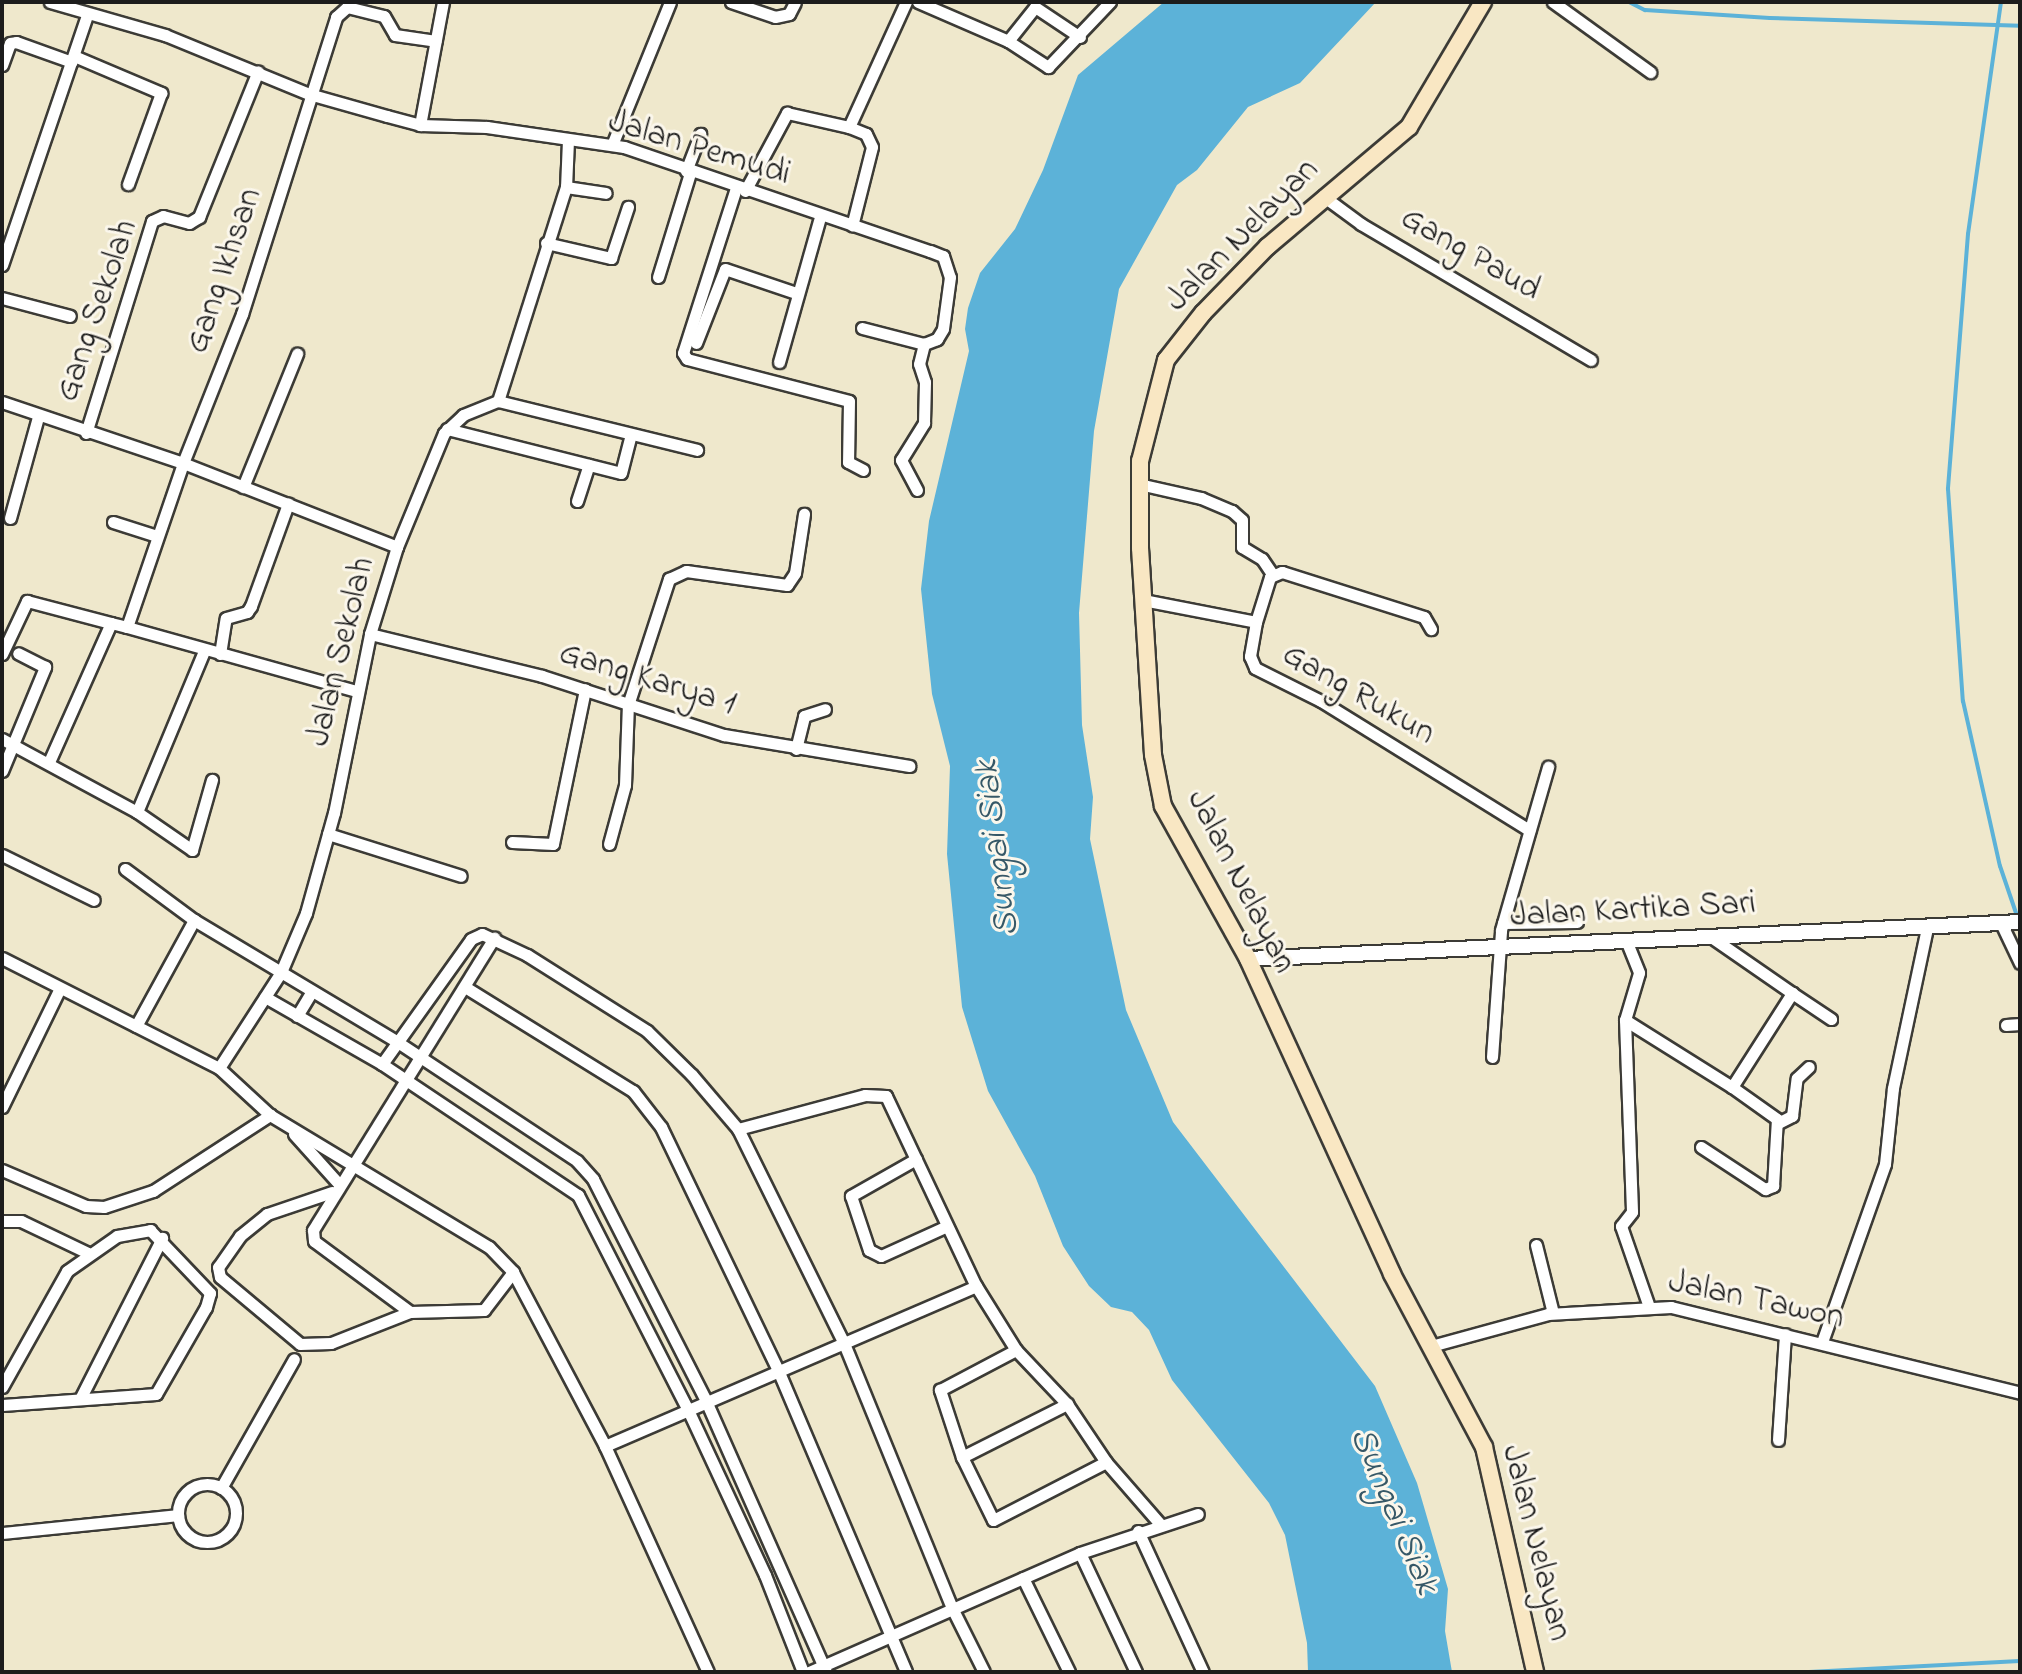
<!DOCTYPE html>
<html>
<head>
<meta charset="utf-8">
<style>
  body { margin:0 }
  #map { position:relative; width:2022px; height:1674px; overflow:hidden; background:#efe8cc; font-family:"Indie Flower",sans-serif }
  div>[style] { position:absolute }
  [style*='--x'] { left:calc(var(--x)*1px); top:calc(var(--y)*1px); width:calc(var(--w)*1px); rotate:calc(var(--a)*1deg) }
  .water>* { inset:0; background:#5cb2d8 }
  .stream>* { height:4px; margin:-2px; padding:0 2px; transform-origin:2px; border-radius:2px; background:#5cb2d8 }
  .roads { filter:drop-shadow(2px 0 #3c3b36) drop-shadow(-2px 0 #3c3b36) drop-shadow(0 2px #3c3b36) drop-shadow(0 -2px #3c3b36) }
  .minor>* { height:11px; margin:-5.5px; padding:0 5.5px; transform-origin:5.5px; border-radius:5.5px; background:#fff }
  .minor>.ring { margin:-5.5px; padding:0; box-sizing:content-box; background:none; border:11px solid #fff; border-radius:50% }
  .tertiary>* { height:14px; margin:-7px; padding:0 7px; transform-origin:7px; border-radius:7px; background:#fff }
  .secondary>* { height:16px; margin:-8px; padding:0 8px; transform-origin:8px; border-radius:8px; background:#f9e7c3 }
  span { translate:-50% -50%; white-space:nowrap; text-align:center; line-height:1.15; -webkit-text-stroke:6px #fbf7ec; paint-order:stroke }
  .street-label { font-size:34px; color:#1c1c1c }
  .water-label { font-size:36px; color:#365867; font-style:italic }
  .frame { position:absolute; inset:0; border:4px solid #1c1c1c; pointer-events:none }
</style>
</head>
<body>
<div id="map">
  <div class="water">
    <i style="clip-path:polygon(1164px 2px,1376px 2px,1300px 83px,1248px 107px,1197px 170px,1177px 185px,1119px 289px,1094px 431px,1079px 613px,1082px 725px,1093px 797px,1090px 839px,1126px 1010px,1173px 1122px,1375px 1386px,1417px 1483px,1448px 1589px,1445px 1631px,1452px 1672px,1308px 1672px,1307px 1643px,1285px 1535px,1269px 1503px,1172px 1380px,1149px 1330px,1132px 1312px,1111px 1307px,1089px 1286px,1063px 1246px,1035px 1176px,988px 1091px,962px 1007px,947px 854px,950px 766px,932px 694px,921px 589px,929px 521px,969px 351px,965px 329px,968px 308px,980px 273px,1015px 229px,1043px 170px,1078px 75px)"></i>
  </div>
  <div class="stream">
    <i style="--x:1629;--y:2;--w:18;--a:27"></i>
    <i style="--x:1645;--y:10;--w:125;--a:3.7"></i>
    <i style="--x:1770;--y:18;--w:250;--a:1.8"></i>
    <i style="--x:2001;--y:2;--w:234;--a:98.1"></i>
    <i style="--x:1968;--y:234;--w:256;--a:94.5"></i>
    <i style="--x:1948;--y:489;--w:213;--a:86"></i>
    <i style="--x:1963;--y:701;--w:169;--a:77.4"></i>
    <i style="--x:2000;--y:866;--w:56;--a:71.2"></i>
    <i style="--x:1809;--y:1672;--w:211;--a:-3"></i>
  </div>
  <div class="roads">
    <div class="minor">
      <i style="--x:50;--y:2;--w:120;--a:16"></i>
      <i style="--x:165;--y:35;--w:156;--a:22.3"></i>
      <i style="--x:309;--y:94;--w:81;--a:15.8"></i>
      <i style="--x:387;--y:116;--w:34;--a:15"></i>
      <i style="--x:420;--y:125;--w:67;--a:1.7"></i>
      <i style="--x:487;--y:127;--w:138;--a:8.3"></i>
      <i style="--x:624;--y:147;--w:323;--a:18.8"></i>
      <i style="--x:930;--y:251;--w:14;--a:21"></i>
      <i style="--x:943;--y:256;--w:22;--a:72"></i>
      <i style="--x:950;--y:277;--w:52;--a:97.7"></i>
      <i style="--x:943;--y:329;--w:12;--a:121"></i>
      <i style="--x:937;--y:339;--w:14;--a:159"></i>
      <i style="--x:731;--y:2;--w:46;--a:18.8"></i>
      <i style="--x:775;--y:17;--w:14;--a:-12"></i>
      <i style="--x:789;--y:14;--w:13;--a:-63"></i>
      <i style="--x:918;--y:2;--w:98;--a:23.4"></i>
      <i style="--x:1008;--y:41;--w:48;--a:33"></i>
      <i style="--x:1048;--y:67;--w:90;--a:-46.4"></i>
      <i style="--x:1553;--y:2;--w:120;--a:35.8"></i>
      <i style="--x:1008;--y:41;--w:43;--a:-51.5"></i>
      <i style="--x:1035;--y:7;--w:54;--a:33.7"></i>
      <i style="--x:74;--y:56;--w:95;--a:23"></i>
      <i style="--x:161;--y:93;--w:97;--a:109.9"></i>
      <i style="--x:2;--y:65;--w:23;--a:-70"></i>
      <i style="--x:10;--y:43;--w:6;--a:-9"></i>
      <i style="--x:16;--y:42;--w:59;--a:19.7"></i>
      <i style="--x:420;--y:125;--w:125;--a:-79.4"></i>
      <i style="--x:849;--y:127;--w:137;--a:-65.5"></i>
      <i style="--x:568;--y:140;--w:47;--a:92.4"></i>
      <i style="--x:566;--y:187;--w:40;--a:8.5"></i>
      <i style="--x:612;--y:145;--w:154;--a:-67.9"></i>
      <i style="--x:686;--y:171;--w:40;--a:-69"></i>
      <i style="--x:736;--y:188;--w:173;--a:107.8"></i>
      <i style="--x:683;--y:353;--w:7;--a:56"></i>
      <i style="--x:687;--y:359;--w:167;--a:14.5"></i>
      <i style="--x:849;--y:401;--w:61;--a:90.9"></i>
      <i style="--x:848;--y:462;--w:17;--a:28"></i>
      <i style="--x:745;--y:191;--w:89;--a:-61.7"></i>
      <i style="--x:787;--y:113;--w:64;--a:12.7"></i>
      <i style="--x:849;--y:127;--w:18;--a:22"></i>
      <i style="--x:866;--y:134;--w:14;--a:65"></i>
      <i style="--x:872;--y:147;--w:81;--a:104.2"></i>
      <i style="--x:1323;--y:196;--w:47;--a:36.4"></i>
      <i style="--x:1361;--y:224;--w:267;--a:30.6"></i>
      <i style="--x:546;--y:243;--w:67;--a:13"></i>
      <i style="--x:611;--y:258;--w:54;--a:-71.6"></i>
      <i style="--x:2;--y:265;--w:264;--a:-71.2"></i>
      <i style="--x:658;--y:277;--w:109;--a:-72.9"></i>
      <i style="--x:2;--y:298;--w:70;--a:14.8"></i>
      <i style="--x:862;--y:328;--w:64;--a:14.5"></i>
      <i style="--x:696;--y:343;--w:79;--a:-68.6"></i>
      <i style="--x:725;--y:269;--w:75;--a:18.7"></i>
      <i style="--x:779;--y:362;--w:151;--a:-74.2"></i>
      <i style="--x:498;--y:401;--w:205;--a:13.8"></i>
      <i style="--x:2;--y:402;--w:191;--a:18.6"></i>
      <i style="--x:183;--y:463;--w:230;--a:21.4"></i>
      <i style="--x:447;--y:429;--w:179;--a:14.2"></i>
      <i style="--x:621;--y:473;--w:40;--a:-75.6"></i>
      <i style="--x:86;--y:433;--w:222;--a:-72.7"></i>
      <i style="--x:152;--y:221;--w:12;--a:-24"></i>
      <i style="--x:163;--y:216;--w:27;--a:15"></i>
      <i style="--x:189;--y:223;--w:12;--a:-31"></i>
      <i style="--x:199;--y:217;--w:157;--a:-68"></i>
      <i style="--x:1139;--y:484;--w:64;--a:12.7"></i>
      <i style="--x:1201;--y:498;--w:34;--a:23"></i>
      <i style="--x:1232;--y:511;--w:13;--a:42"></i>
      <i style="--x:1242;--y:520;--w:27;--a:90"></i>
      <i style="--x:1242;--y:547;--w:23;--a:31"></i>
      <i style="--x:1262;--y:559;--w:18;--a:56"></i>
      <i style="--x:243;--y:487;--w:144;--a:-67.9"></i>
      <i style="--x:917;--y:490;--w:34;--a:-118"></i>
      <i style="--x:901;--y:460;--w:44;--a:-58.1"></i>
      <i style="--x:924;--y:423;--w:41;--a:-88.6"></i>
      <i style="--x:925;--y:382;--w:19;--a:-108"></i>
      <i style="--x:919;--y:364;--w:21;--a:-76"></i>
      <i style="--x:577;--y:501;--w:38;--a:-72"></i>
      <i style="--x:10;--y:518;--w:105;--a:-74.5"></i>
      <i style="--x:113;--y:522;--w:46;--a:17.7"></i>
      <i style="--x:1143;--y:600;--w:115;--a:11"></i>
      <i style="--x:1256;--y:622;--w:35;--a:100"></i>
      <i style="--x:1250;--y:656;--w:13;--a:67"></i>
      <i style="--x:1255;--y:668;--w:74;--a:26.6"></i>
      <i style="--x:1321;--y:701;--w:245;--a:31.8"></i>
      <i style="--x:1256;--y:622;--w:47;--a:-72.7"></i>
      <i style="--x:1270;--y:577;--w:13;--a:-23"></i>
      <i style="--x:1282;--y:572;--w:149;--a:17.6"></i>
      <i style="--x:1424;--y:617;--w:14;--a:60"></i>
      <i style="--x:127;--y:627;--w:238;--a:15.6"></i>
      <i style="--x:370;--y:634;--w:177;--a:13.7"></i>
      <i style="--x:542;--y:676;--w:191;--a:18"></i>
      <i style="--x:724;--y:735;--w:188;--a:9.5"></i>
      <i style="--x:2;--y:654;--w:59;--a:-64.7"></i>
      <i style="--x:27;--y:601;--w:87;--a:14.7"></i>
      <i style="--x:220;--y:654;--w:36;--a:-81"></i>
      <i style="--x:226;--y:618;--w:22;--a:-16"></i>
      <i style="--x:247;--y:612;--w:7;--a:-56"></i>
      <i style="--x:251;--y:606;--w:109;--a:-70.1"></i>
      <i style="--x:2;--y:739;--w:153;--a:28.4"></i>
      <i style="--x:137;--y:812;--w:67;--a:34.6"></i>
      <i style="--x:192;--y:850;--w:73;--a:-74.1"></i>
      <i style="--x:796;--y:749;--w:34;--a:-76"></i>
      <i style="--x:804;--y:716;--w:22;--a:-18"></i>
      <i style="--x:49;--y:762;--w:152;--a:-66"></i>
      <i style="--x:111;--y:623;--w:16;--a:14"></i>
      <i style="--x:127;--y:627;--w:173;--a:-71.1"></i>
      <i style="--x:183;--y:463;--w:160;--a:-68.4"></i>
      <i style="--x:242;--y:314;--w:312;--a:-72.4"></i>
      <i style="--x:336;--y:17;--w:15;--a:-42"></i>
      <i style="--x:347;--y:7;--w:38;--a:14"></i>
      <i style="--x:384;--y:16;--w:22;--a:60"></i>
      <i style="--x:395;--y:35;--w:41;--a:8.3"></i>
      <i style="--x:2;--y:771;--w:113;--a:-67.5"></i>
      <i style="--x:45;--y:667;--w:30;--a:-153"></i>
      <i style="--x:137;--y:812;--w:174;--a:-67.4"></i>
      <i style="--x:328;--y:834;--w:139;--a:17.5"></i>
      <i style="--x:512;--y:842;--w:41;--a:2.8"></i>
      <i style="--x:553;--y:844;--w:158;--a:-78.3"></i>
      <i style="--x:609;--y:844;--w:61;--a:-74.8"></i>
      <i style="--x:625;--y:785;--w:80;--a:-87.9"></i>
      <i style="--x:628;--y:705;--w:133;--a:-72"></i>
      <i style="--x:669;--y:579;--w:19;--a:-25"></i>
      <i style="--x:686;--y:571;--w:102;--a:7.9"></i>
      <i style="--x:787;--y:585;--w:14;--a:-56"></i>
      <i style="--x:795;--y:573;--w:60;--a:-81.3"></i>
      <i style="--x:2;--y:855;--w:102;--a:26.1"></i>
      <i style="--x:125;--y:869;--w:86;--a:36.5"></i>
      <i style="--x:194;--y:920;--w:235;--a:30.9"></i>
      <i style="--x:396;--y:1041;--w:217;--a:33.5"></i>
      <i style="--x:577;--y:1161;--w:24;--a:48"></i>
      <i style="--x:593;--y:1179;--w:249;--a:63"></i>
      <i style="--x:706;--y:1401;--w:296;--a:66.1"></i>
      <i style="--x:1503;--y:923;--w:74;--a:-0.8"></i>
      <i style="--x:2001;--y:923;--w:44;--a:64.6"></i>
      <i style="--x:1626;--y:940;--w:35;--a:68"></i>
      <i style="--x:1639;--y:973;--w:49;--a:106.6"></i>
      <i style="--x:1625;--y:1020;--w:192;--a:87.9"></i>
      <i style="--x:1632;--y:1212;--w:18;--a:128"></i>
      <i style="--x:1621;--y:1226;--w:86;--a:70.9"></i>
      <i style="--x:2;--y:958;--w:243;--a:26.9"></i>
      <i style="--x:219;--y:1068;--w:69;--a:42.7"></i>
      <i style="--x:270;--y:1115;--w:256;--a:31.1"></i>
      <i style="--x:489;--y:1247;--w:35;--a:46"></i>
      <i style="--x:513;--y:1272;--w:197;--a:62.1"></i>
      <i style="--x:605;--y:1446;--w:248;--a:65.5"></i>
      <i style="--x:465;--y:987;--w:198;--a:31.8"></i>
      <i style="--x:633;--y:1091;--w:46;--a:52.1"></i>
      <i style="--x:661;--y:1127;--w:270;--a:64.3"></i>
      <i style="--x:778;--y:1370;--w:328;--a:67"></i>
      <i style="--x:1792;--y:993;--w:47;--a:33.7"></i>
      <i style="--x:265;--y:997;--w:135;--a:29.8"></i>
      <i style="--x:382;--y:1064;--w:236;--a:33.8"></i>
      <i style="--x:578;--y:1195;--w:242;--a:62.9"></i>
      <i style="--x:688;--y:1410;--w:182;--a:65"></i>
      <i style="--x:765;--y:1575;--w:104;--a:68.6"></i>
      <i style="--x:297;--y:1016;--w:29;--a:-59"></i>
      <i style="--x:1625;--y:1020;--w:126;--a:32.1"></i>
      <i style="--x:1732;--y:1087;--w:112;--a:-57.4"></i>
      <i style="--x:1792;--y:993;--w:98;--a:-145.3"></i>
      <i style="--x:2006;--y:1025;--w:14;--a:-4"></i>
      <i style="--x:136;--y:1026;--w:121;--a:-61.3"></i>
      <i style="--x:1492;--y:1057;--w:127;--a:-85.9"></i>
      <i style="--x:1501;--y:930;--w:170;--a:-73.9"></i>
      <i style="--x:382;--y:1064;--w:153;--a:-54.5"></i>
      <i style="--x:471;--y:939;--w:12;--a:-24"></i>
      <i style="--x:482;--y:934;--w:50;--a:25"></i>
      <i style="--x:527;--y:955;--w:142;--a:32.3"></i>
      <i style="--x:647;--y:1031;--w:63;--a:44.4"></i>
      <i style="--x:692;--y:1075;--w:71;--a:49.6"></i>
      <i style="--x:738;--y:1129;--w:237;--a:63.7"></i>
      <i style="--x:843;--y:1341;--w:291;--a:67.8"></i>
      <i style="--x:953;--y:1610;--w:69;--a:63.4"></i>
      <i style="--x:219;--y:1068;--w:114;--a:-57.1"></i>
      <i style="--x:281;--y:972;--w:64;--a:-67"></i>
      <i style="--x:306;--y:913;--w:104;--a:-74.4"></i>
      <i style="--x:334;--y:813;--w:183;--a:-78.6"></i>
      <i style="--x:370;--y:634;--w:91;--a:-72.8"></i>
      <i style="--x:397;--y:547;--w:123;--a:-67.6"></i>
      <i style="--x:444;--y:433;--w:26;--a:-43"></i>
      <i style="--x:463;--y:415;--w:38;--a:-22"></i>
      <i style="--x:498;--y:401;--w:225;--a:-72.4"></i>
      <i style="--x:2;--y:1107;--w:132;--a:-64"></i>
      <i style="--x:1778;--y:1123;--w:16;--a:-27"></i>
      <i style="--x:1792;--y:1116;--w:38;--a:-83"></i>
      <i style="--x:1797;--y:1078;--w:16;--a:-43"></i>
      <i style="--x:738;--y:1129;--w:131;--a:-15"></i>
      <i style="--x:865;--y:1095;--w:21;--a:3"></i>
      <i style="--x:886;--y:1096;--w:210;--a:64.7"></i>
      <i style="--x:976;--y:1286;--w:75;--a:58"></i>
      <i style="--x:1016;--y:1350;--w:74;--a:46.6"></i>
      <i style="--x:1067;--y:1404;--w:70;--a:56.1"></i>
      <i style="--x:1106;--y:1462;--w:127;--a:152.8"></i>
      <i style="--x:993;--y:1520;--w:70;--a:-116.2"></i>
      <i style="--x:962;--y:1457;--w:71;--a:-108.2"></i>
      <i style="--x:940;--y:1390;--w:86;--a:-27.8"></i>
      <i style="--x:294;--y:1134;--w:66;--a:48.1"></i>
      <i style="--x:1701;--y:1147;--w:77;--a:33.3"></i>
      <i style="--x:1765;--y:1189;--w:9;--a:-21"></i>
      <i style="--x:1773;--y:1186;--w:67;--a:-86.6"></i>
      <i style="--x:1777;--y:1119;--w:55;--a:-144.6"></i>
      <i style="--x:916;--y:1159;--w:75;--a:150.4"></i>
      <i style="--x:851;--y:1196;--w:57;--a:71.6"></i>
      <i style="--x:869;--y:1250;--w:13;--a:27"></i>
      <i style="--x:881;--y:1256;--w:72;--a:-24.4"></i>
      <i style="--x:2;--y:1170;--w:91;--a:23.2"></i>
      <i style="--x:86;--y:1206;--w:18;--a:3"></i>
      <i style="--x:104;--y:1207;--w:52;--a:-18.1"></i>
      <i style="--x:153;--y:1191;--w:140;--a:-33"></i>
      <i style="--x:332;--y:1192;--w:69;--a:161.3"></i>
      <i style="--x:267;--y:1214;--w:35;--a:141"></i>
      <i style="--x:240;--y:1236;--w:38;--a:125"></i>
      <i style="--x:218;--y:1267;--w:10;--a:79"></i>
      <i style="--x:220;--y:1277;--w:104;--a:39.9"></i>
      <i style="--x:300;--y:1344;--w:31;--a:-2"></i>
      <i style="--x:331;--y:1343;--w:85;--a:-21.4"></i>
      <i style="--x:410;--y:1312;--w:74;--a:-1.5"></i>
      <i style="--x:484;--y:1310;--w:48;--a:-52.7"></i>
      <i style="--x:2;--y:1221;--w:19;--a:0"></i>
      <i style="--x:21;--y:1221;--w:74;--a:25.5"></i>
      <i style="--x:1536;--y:1245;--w:70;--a:76"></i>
      <i style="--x:410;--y:1312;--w:119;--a:-143.5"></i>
      <i style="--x:314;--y:1241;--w:11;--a:-95"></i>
      <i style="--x:313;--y:1230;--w:344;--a:-58.2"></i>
      <i style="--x:1822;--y:1342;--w:189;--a:-70.5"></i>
      <i style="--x:1885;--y:1164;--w:76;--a:-84"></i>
      <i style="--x:1893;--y:1088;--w:164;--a:-78"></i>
      <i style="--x:1431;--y:1346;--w:121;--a:-15.3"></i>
      <i style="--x:1548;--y:1314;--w:123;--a:-3.3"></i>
      <i style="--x:1671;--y:1307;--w:359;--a:13.8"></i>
      <i style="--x:2;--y:1387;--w:133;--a:-60.7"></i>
      <i style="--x:67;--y:1271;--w:61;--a:-35"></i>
      <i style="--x:117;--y:1236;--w:34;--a:-10"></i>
      <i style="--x:150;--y:1230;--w:87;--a:46.4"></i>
      <i style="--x:210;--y:1293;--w:15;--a:106"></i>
      <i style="--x:206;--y:1307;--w:100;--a:119.9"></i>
      <i style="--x:156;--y:1394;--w:154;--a:175.9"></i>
      <i style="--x:80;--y:1399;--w:181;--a:-63"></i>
      <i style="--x:1778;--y:1440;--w:106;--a:-86.2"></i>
      <i style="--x:605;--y:1446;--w:404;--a:-23.3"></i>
      <i style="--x:962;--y:1457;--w:118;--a:-26.8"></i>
      <i style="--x:1106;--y:1462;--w:82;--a:48.9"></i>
      <i class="ring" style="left:178px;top:1484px;width:47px;height:47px"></i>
      <i style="--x:221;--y:1488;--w:148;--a:-60.5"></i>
      <i style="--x:1138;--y:1531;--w:155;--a:65.3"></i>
      <i style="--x:2;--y:1533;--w:177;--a:-5.8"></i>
      <i style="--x:1080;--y:1553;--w:132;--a:64.8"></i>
      <i style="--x:1023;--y:1578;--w:105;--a:63.9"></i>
      <i style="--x:809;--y:1672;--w:296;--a:-23.7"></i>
      <i style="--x:1080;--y:1553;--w:124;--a:-18.3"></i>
    </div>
    <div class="tertiary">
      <i style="--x:1248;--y:959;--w:773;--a:-2.74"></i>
    </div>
    <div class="secondary">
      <i style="--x:1483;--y:2;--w:145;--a:120.6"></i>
      <i style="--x:1409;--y:127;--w:185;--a:139.8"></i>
      <i style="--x:1268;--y:246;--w:93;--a:134.1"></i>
      <i style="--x:1203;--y:313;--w:60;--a:128.2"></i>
      <i style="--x:1166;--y:360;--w:104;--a:104.4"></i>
      <i style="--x:1140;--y:461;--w:87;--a:90"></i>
      <i style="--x:1140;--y:548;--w:207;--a:86.4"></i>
      <i style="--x:1153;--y:755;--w:52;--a:78.9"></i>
      <i style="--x:1163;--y:806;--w:175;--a:60.9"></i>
      <i style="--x:1248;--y:959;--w:346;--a:65.4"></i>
      <i style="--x:1392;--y:1274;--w:196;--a:62"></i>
      <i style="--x:1484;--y:1447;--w:231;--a:77.2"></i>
    </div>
  </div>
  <div class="street-label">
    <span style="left:699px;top:149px;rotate:17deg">Jalan Pemudi</span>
    <span style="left:1243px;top:236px;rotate:-45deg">Jalan Nelayan</span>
    <span style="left:1470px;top:255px;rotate:30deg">Gang Paud</span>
    <span style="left:225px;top:271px;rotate:-71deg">Gang Ikhsan</span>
    <span style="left:98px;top:311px;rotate:-71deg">Gang Sekolah</span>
    <span style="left:342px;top:652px;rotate:-76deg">Jalan Sekolah</span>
    <span style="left:647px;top:680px;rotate:17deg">Gang Karya 1</span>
    <span style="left:1358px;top:695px;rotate:30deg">Gang Rukun</span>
    <span style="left:1240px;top:882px;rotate:63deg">Jalan Nelayan</span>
    <span style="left:1633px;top:911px;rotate:-3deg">Jalan Kartika Sari</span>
    <span style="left:1756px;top:1301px;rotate:12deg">Jalan Tawon</span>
    <span style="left:1535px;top:1543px;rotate:76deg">Jalan Nelayan</span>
  </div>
  <div class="water-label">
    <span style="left:998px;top:848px;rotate:-97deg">Sungai Siak</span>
    <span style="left:1393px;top:1511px;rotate:67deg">Sungai Siak</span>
  </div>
  <div class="frame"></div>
</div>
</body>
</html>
